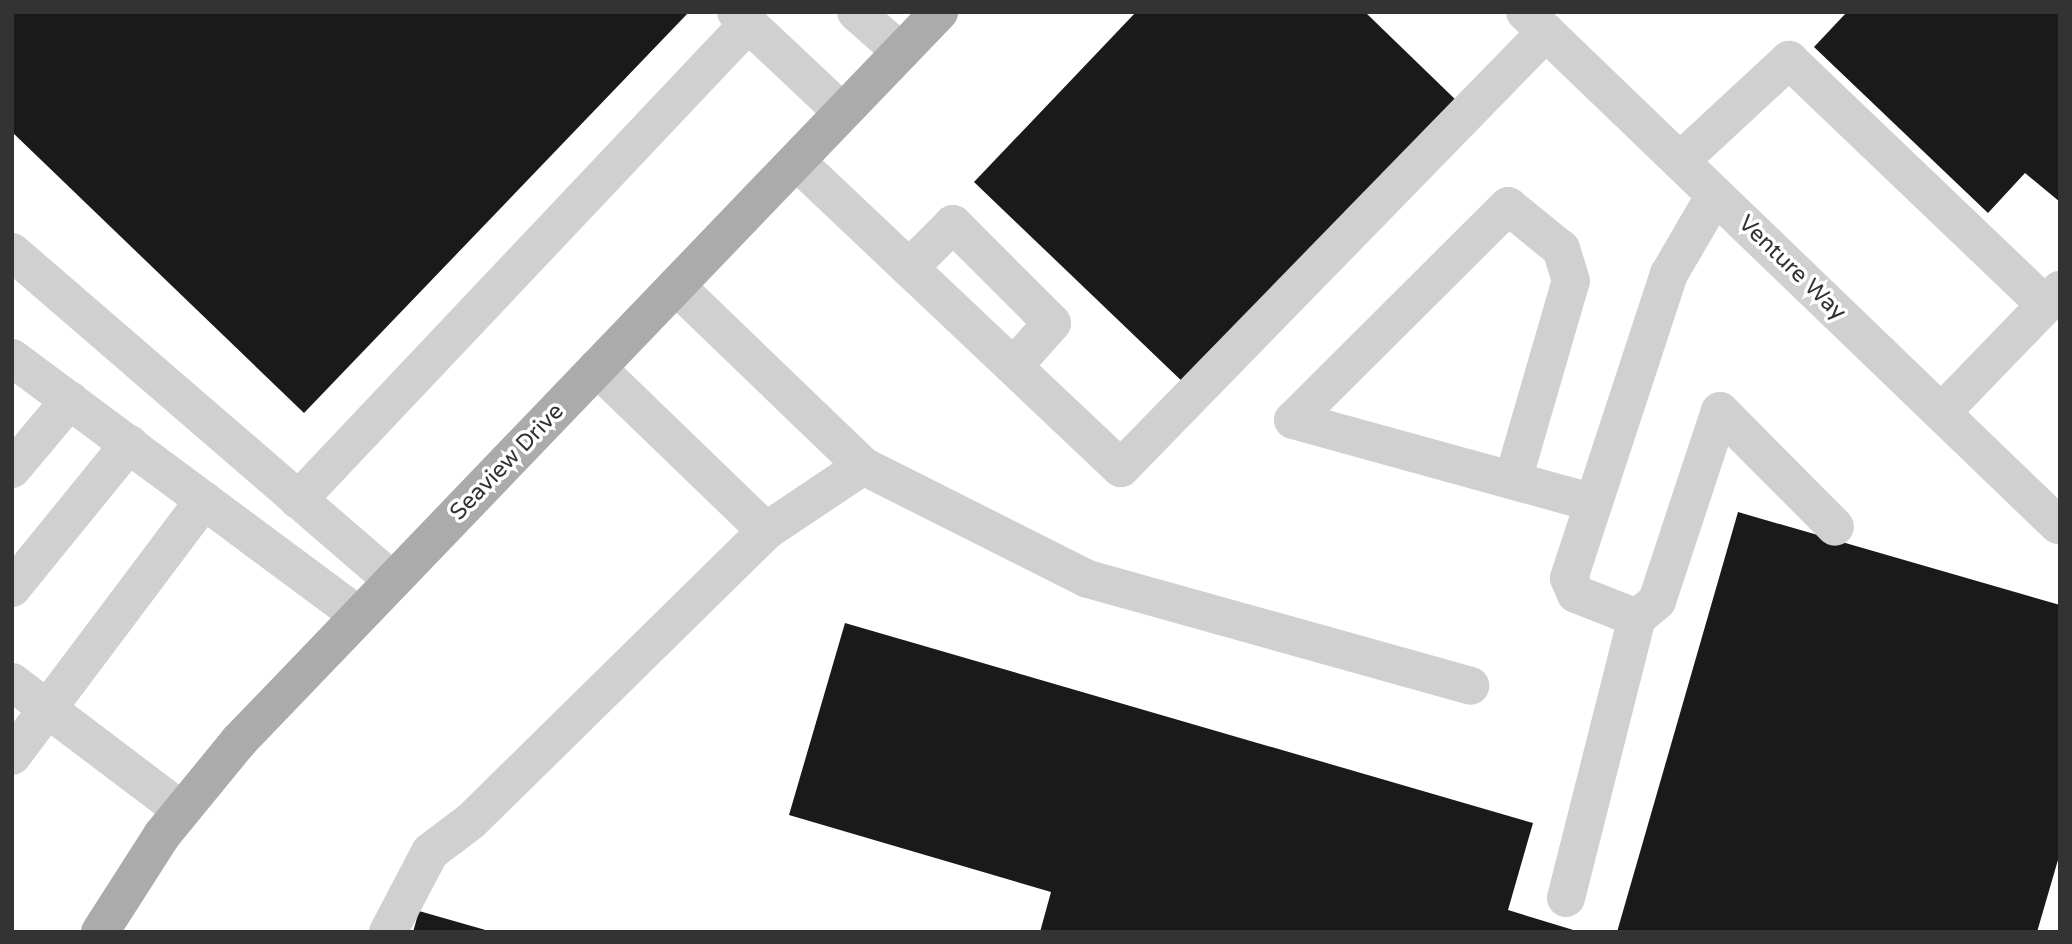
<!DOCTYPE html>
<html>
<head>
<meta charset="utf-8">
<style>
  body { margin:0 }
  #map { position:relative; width:2072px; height:944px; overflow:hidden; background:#fff; font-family:"Varela Round",sans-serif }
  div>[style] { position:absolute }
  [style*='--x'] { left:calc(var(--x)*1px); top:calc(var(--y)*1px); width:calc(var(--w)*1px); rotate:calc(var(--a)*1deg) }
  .building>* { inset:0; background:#1a1a1a }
  .minor>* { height:38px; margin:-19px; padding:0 19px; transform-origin:19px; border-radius:19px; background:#d0d0d0 }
  .major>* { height:38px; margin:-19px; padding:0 19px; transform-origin:19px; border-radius:19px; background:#ababab }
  span { translate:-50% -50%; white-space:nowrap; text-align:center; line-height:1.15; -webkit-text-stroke:7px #fff; paint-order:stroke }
  .street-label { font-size:23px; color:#333 }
  .frame { position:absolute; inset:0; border:14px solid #333; pointer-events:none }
</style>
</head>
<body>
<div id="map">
  <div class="building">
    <i style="clip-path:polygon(12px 12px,689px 12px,304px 413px,12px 132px)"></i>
    <i style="clip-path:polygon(1136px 12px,1365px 12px,1459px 103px,1187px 386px,974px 182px)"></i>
    <i style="clip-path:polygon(1847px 12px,2060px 12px,2060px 202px,2025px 173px,1988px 213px,1814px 47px)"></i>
    <i style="clip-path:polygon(1738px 512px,2060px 605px,2060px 853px,2037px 932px,1617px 932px)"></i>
    <i style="clip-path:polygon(845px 623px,1533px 823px,1508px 910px,1580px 932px,1040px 932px,1051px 892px,789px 815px)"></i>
    <i style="clip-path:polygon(419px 911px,489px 931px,488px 932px,413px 932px)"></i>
  </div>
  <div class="minor">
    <i style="--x:736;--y:12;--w:146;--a:43.3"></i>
    <i style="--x:856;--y:12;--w:60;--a:41.6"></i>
    <i style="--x:1525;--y:12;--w:740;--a:43.9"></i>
    <i style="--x:796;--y:161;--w:447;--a:43.4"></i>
    <i style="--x:1121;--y:468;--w:609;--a:-45.73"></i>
    <i style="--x:1680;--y:161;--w:149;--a:-42.8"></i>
    <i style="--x:1789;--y:60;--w:354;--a:43.7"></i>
    <i style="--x:12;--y:252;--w:503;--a:40.81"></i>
    <i style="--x:909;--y:268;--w:62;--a:-45"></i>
    <i style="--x:953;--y:224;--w:140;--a:45"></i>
    <i style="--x:1052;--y:323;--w:57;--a:131.5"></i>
    <i style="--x:676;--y:286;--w:260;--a:43.9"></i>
    <i style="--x:863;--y:466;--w:252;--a:26.7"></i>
    <i style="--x:1088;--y:579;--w:397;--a:15.6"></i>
    <i style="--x:12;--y:358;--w:432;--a:36.6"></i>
    <i style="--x:1942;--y:412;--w:170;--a:-46"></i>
    <i style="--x:12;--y:469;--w:90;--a:-50"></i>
    <i style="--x:1513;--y:480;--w:207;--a:-73.8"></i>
    <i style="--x:1571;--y:281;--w:34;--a:-107"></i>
    <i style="--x:1561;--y:249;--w:68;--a:-140.9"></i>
    <i style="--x:1508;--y:206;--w:303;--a:135.1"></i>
    <i style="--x:1293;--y:420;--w:312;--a:15.4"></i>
    <i style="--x:298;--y:500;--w:655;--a:-46.61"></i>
    <i style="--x:766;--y:531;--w:117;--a:-33.8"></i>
    <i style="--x:12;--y:588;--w:186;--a:-50.9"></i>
    <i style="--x:1637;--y:618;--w:66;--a:-158.5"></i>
    <i style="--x:1576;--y:594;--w:17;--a:-114"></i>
    <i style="--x:1569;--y:578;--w:320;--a:-71.8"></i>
    <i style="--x:1669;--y:274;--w:91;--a:-59.8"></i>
    <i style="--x:12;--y:682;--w:212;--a:37.1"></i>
    <i style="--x:12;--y:756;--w:320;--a:-53.1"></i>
    <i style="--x:1566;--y:898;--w:289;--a:-75.8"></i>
    <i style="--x:1637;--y:618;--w:26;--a:-40"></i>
    <i style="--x:1657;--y:601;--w:200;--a:-71.7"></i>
    <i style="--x:1720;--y:411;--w:163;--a:45.2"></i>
    <i style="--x:388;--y:932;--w:90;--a:-62.3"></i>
    <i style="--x:430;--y:852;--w:51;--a:-37.1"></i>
    <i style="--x:471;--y:821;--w:414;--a:-44.5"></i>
    <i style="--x:766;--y:531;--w:235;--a:-136"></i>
  </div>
  <div class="major">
    <i style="--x:100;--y:932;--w:115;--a:-57.4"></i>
    <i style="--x:162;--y:835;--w:122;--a:-50.7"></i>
    <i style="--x:239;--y:741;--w:1011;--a:-46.16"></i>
  </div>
  <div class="street-label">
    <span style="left:1792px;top:268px;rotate:44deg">Venture Way</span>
    <span style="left:507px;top:462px;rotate:-46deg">Seaview Drive</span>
  </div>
  <div class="frame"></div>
</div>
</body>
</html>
